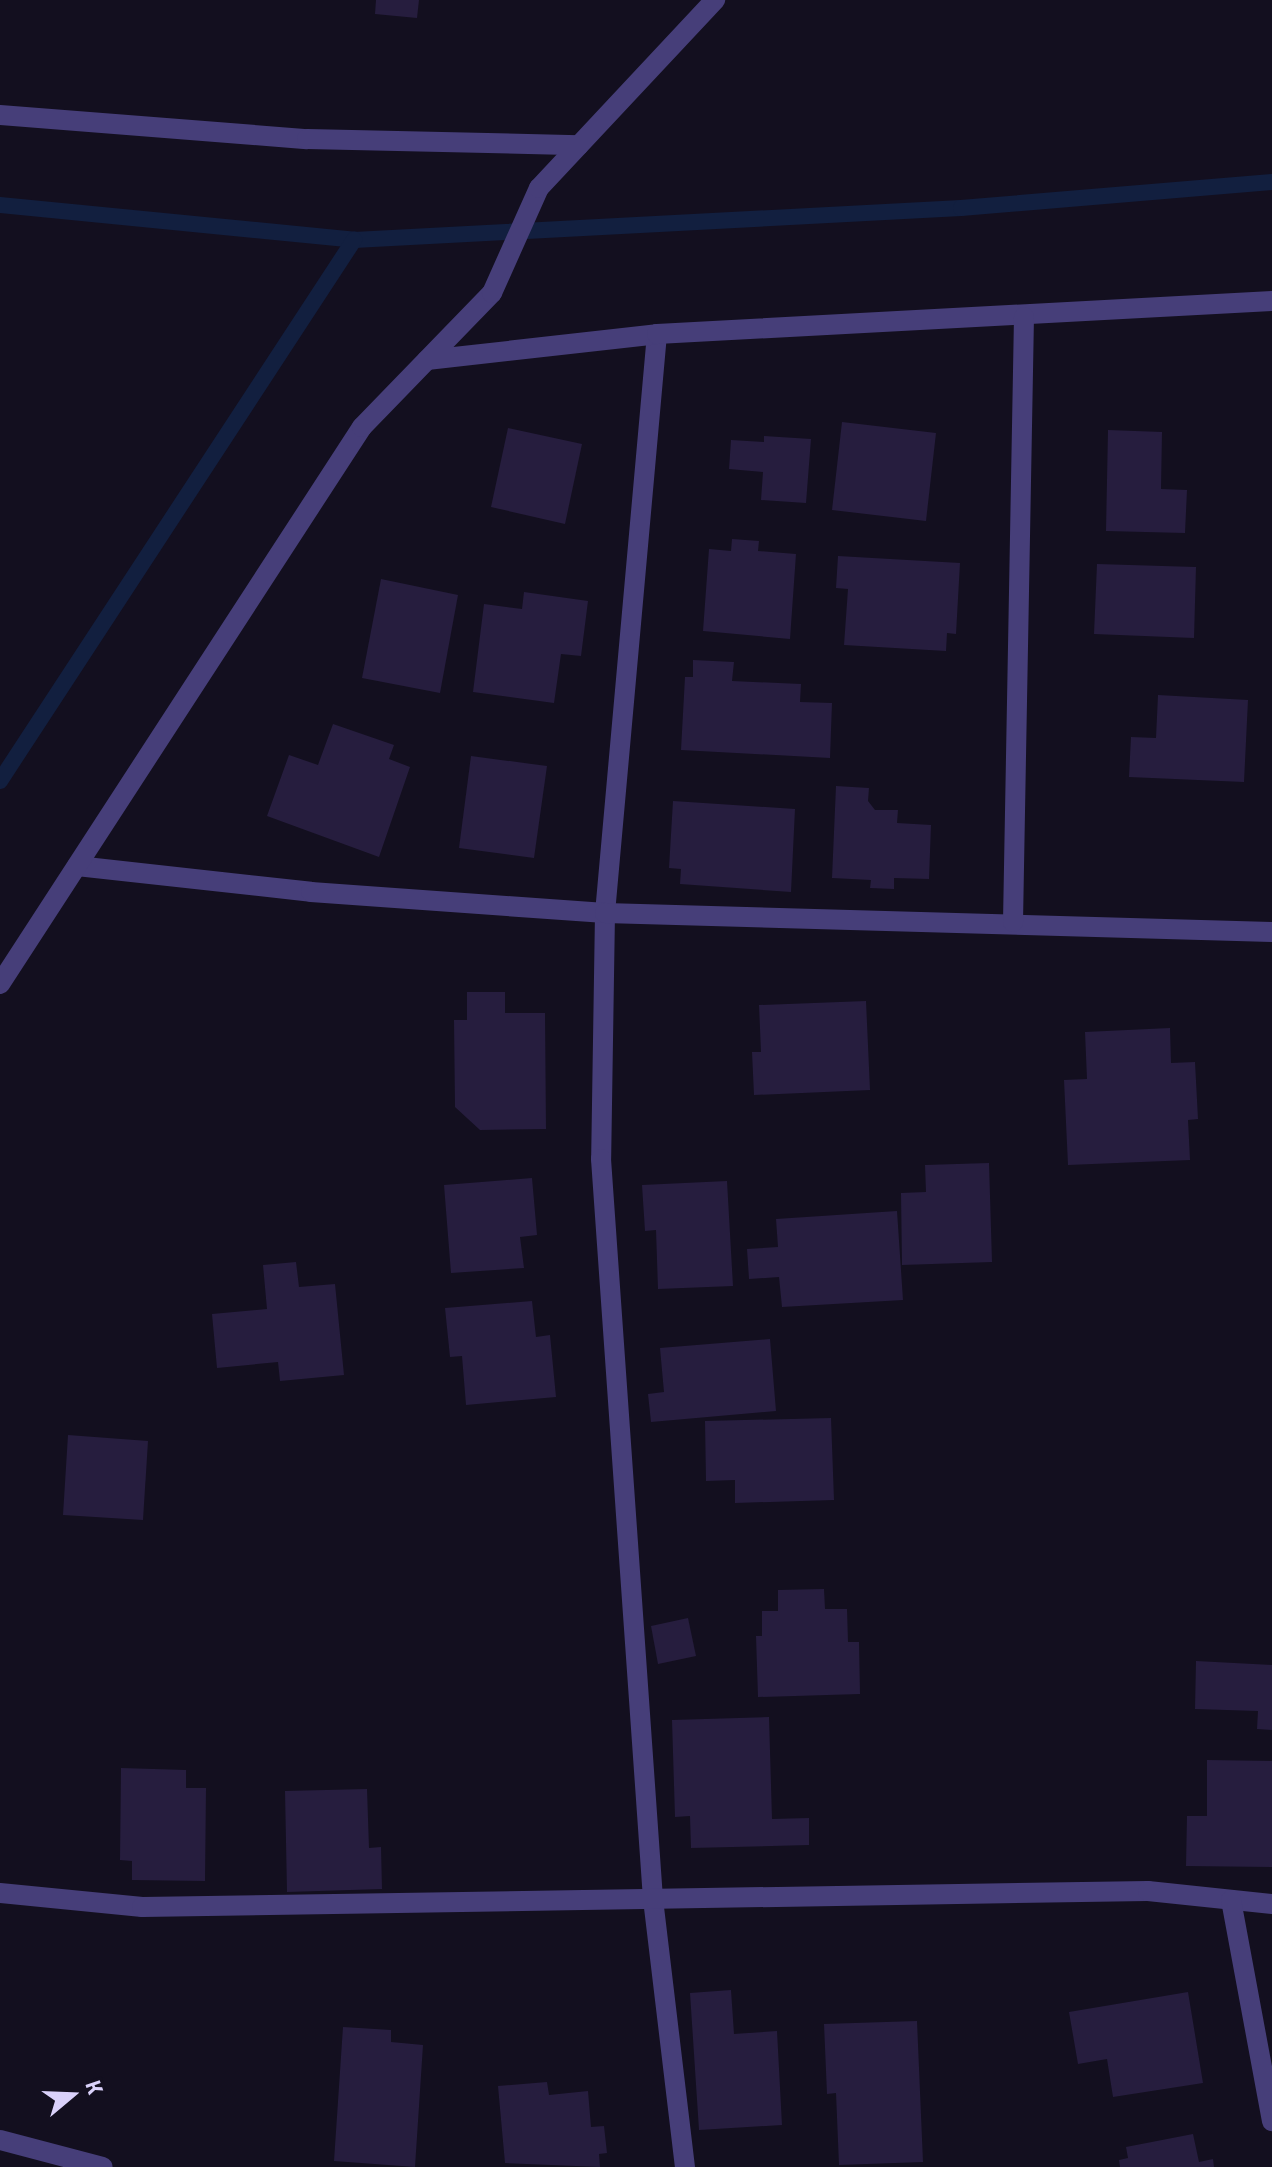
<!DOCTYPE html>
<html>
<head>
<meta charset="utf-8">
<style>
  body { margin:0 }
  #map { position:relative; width:1272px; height:2167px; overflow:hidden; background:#130f1f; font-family:"Titillium Web",sans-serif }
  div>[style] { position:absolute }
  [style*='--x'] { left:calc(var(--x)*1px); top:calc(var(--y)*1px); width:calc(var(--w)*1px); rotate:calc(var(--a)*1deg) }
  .stream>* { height:16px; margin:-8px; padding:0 8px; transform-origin:8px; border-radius:8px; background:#121f3f }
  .building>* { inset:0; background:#261d3e }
  .minor>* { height:20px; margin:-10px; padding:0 10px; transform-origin:10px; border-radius:10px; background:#463e79 }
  span { translate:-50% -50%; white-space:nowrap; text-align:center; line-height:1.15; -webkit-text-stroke:6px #130f1f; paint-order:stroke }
  .north { position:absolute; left:32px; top:2055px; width:80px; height:80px; -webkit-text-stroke:6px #130f1f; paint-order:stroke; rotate:71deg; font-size:22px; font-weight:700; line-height:32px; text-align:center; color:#dad1fa }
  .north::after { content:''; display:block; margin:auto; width:28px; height:36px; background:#dad1fa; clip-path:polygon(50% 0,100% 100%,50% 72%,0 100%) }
</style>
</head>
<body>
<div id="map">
  <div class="stream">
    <i style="--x:0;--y:205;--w:356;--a:5.6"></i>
    <i style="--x:354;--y:240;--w:608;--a:-3.02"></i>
    <i style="--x:961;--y:208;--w:312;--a:-4.8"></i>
    <i style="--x:0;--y:781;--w:647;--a:-56.8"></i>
  </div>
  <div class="building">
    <i style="clip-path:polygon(376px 0,419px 0,417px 18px,375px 14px)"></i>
    <i style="clip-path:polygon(842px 422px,936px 433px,926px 521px,832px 510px)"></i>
    <i style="clip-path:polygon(508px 428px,582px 444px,565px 524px,491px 507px)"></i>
    <i style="clip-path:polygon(1108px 430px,1162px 432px,1161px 489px,1187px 490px,1185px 533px,1106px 531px)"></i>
    <i style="clip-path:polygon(764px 436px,811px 439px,806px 503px,761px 500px,763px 472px,729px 469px,731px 440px,764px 442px)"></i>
    <i style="clip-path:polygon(732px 539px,759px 541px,758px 551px,796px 554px,790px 639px,703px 631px,709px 549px,731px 551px)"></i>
    <i style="clip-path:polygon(838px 556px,960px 563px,956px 634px,947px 633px,946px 651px,844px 645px,848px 589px,836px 588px)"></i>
    <i style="clip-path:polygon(1097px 564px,1196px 567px,1194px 638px,1094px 634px)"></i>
    <i style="clip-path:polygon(381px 579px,458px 595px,440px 693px,362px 678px)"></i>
    <i style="clip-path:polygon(524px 592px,588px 601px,581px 656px,561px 654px,554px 703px,473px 692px,484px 604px,522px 609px)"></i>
    <i style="clip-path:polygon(693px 660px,734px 662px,732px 681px,801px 684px,800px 702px,832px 703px,830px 758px,681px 750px,685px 677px,693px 677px)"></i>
    <i style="clip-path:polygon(1158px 695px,1248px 700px,1244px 782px,1129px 777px,1131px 737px,1156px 738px)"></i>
    <i style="clip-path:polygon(333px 724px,394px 745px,389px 759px,410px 767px,379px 857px,267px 816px,289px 755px,318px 765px)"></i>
    <i style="clip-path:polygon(471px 756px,547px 766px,534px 858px,459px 848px)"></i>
    <i style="clip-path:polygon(836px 786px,869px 788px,868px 801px,875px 810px,898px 810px,897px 823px,931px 825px,929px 879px,894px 878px,894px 889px,870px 888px,871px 880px,832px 878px)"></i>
    <i style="clip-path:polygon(673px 801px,795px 809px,791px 892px,680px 884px,681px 869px,669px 868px)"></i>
    <i style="clip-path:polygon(467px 992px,505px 992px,505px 1013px,545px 1013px,546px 1129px,480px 1130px,455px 1107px,454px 1020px,467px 1020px)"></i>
    <i style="clip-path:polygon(866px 1001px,870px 1090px,754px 1095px,752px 1052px,761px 1052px,759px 1005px)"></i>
    <i style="clip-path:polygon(1170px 1028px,1171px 1063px,1195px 1062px,1198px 1119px,1188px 1120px,1190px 1160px,1068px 1165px,1064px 1080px,1087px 1079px,1085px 1032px)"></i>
    <i style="clip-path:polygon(989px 1163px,992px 1262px,902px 1265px,901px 1193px,926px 1192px,925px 1165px)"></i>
    <i style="clip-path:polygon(532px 1178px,537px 1235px,520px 1237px,524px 1268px,451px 1273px,444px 1185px)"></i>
    <i style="clip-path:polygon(727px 1181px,733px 1286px,658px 1289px,656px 1230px,645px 1231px,642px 1185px)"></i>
    <i style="clip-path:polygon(897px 1211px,903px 1300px,782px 1307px,779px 1277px,749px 1279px,747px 1249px,778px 1247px,776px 1219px)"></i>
    <i style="clip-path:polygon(296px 1262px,299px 1287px,335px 1284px,344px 1375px,280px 1381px,278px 1362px,217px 1368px,212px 1314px,267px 1309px,263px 1265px)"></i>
    <i style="clip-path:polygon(532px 1301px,536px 1337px,550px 1335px,556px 1397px,466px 1405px,462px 1356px,450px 1357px,445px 1308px)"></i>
    <i style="clip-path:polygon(770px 1339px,776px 1411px,651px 1422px,648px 1394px,664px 1392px,660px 1348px)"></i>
    <i style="clip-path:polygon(831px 1418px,834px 1500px,735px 1503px,735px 1480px,706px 1481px,705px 1421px)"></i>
    <i style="clip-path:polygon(68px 1435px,148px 1441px,143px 1520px,63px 1515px)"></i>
    <i style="clip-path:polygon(824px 1589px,825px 1609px,847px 1609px,848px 1642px,859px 1642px,860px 1694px,758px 1697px,756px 1636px,762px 1636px,762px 1611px,778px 1611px,778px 1590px)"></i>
    <i style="clip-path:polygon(688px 1618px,696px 1656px,658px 1664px,651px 1626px)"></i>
    <i style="clip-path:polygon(1196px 1661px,1272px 1665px,1272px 1730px,1257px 1729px,1258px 1711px,1195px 1709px)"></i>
    <i style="clip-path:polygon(769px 1717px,772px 1819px,809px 1818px,809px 1845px,691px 1848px,690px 1816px,675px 1817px,672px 1720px)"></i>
    <i style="clip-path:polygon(1207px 1760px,1272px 1761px,1272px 1867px,1186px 1866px,1187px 1816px,1207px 1816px)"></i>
    <i style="clip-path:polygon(121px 1768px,186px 1770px,186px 1788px,206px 1788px,205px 1881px,132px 1880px,132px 1861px,120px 1860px)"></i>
    <i style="clip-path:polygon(367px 1789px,369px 1848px,381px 1847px,382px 1889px,287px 1892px,285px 1791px)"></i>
    <i style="clip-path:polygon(731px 1990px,734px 2034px,777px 2031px,782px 2125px,699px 2130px,690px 1993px)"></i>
    <i style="clip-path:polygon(1188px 1992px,1203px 2083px,1113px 2097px,1107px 2059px,1078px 2064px,1069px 2012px)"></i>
    <i style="clip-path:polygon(917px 2021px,923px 2162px,839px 2165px,836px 2093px,827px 2094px,824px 2024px)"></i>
    <i style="clip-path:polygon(343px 2027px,391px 2030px,391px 2042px,423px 2045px,415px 2167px,334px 2161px)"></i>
    <i style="clip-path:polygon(547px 2082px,549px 2095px,588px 2091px,591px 2127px,604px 2126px,607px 2153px,599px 2154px,600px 2167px,505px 2163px,498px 2086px)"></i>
    <i style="clip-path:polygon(1193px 2134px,1199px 2162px,1213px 2159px,1214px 2167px,1120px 2167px,1119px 2160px,1128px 2158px,1126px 2147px)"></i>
  </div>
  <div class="minor">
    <i style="--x:0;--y:115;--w:308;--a:4.5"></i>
    <i style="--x:307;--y:139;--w:272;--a:1.3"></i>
    <i style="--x:657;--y:334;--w:581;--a:95.13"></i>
    <i style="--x:605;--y:913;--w:246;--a:90.9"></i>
    <i style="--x:601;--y:1159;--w:742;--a:85.98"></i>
    <i style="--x:653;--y:1899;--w:270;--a:83.2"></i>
    <i style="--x:427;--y:360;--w:231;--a:-6.4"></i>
    <i style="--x:657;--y:334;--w:616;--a:-3.07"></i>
    <i style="--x:77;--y:866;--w:235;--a:6.3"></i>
    <i style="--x:311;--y:892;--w:295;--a:4.1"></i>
    <i style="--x:605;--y:913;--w:667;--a:1.63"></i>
    <i style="--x:1013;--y:922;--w:605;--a:-88.96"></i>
    <i style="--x:0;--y:984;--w:664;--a:-56.98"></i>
    <i style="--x:362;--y:427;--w:187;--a:-45.9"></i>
    <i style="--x:492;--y:293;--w:115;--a:-65.9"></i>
    <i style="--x:539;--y:188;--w:258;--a:-46.9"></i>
    <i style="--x:0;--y:1893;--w:143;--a:5.6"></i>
    <i style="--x:142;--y:1907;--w:1006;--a:-0.91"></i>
    <i style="--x:1148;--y:1891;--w:125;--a:6"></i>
    <i style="--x:1231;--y:1900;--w:225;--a:79.5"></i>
    <i style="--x:0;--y:2140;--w:106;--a:14.7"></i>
  </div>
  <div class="north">K</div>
</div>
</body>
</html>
